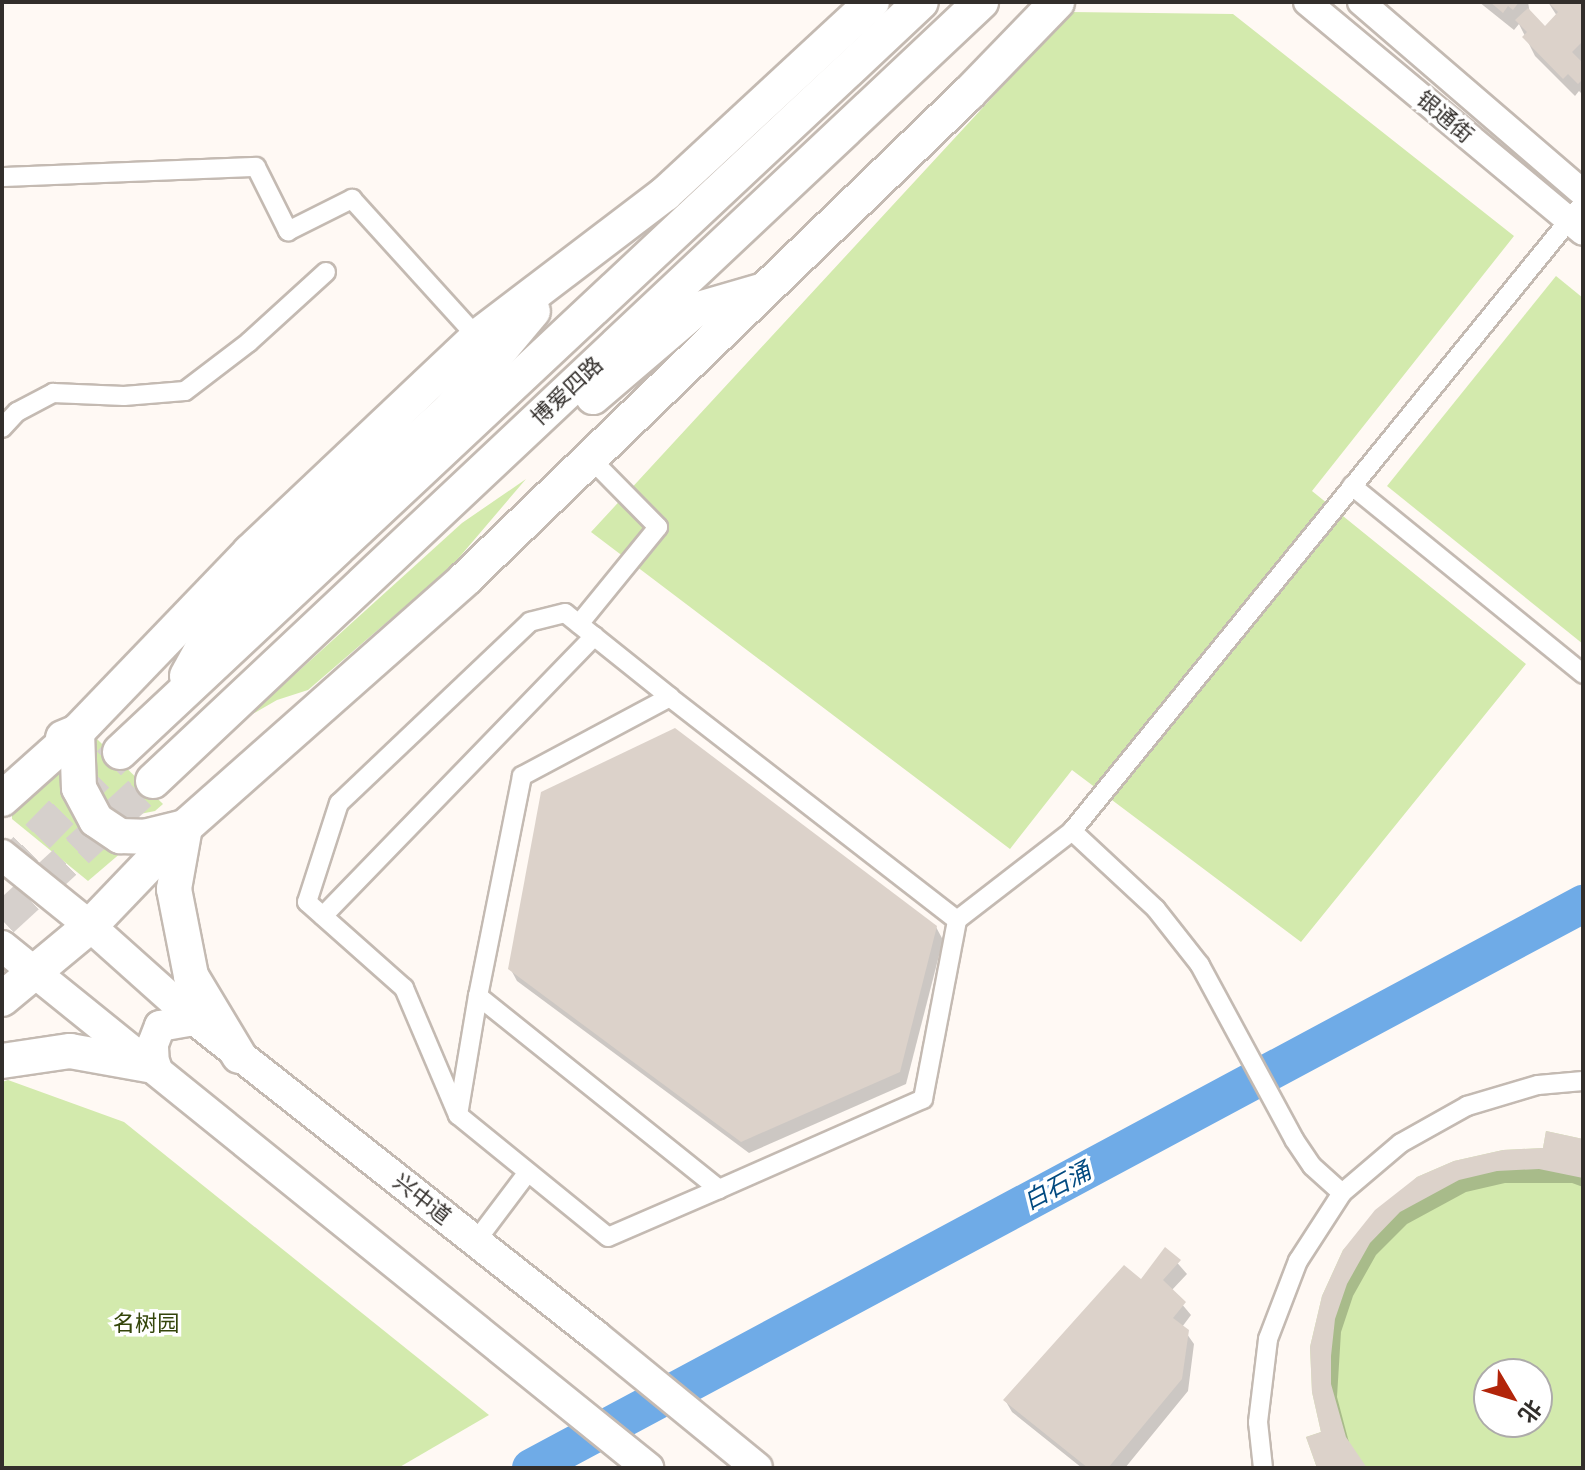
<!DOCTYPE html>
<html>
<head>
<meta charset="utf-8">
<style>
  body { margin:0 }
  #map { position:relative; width:1585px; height:1470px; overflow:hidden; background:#fff9f4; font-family:"Titillium Web","Noto Sans SC",sans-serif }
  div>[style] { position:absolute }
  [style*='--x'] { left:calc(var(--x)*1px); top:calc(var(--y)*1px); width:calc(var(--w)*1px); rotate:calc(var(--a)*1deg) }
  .green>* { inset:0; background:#d3eaad }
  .shadow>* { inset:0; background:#0003 }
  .river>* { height:38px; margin:-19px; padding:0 19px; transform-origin:19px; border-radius:19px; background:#6fabe7 }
  .building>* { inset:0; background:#dcd2ca }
  .highway-tunnel>* { height:34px; margin-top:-17px; transform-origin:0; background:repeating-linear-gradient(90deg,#d6d0cc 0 34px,transparent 0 51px) }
  .roads { filter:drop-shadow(2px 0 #c4bab2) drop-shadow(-2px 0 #c4bab2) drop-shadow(0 2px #c4bab2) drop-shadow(0 -2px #c4bab2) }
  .street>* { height:18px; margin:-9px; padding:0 9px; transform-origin:9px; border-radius:9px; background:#fff }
  .secondary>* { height:26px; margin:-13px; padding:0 13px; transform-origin:13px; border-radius:13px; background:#fff }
  .primary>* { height:30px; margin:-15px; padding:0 15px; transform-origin:15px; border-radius:15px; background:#fff }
  .highway>* { height:34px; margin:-17px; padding:0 17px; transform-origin:17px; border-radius:17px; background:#fff }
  span { translate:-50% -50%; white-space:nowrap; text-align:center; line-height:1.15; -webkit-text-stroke:7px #fff; paint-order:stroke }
  .street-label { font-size:22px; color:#322e2b }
  .park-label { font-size:22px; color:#34450b }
  .water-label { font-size:24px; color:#024a80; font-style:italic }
  .frame { position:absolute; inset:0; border:4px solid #322e2b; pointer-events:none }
  .north { position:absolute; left:1473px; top:1358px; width:80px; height:80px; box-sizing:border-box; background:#fff; border:2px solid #adabaa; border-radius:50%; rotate:128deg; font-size:22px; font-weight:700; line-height:32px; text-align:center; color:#322e2b }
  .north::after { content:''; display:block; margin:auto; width:28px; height:36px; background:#b2250a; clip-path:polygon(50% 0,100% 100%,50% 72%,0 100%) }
</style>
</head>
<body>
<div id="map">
  <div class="green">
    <i style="clip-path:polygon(1071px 12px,1233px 14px,1514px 236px,1312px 491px,1526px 664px,1301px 942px,1072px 770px,1010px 849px,591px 532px)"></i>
    <i style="clip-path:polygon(1556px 276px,1583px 298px,1583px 644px,1387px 486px)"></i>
    <i style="clip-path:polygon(526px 479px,451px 567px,308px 690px,277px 700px,249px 716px,462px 523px)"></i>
    <i style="clip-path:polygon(97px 739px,163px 804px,155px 811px,130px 816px,105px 807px,87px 783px,92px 744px)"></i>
    <i style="clip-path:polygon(58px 766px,136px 840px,88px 881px,12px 819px,12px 811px)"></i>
    <i style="clip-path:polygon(8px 1080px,124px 1122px,489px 1415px,398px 1468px,2px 1468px,2px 1082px)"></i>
    <i style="clip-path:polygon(evenodd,1546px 1131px,1583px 1139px,1583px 1468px,1317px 1468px,1306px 1437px,1321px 1432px,1312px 1392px,1310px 1347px,1322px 1296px,1343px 1250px,1417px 1177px,1454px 1161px,1503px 1150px,1543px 1148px,1546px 1131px,1489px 1374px,1537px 1374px,1537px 1422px,1489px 1422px,1489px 1374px)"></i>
  </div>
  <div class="shadow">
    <i style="clip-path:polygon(1479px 2px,1528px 2px,1530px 14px,1545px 28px,1557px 16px,1548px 2px,1578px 2px,1583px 7px,1583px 95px,1579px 91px,1575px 96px,1535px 56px,1519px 24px,1514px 30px)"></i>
    <i style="clip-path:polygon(936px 927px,943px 940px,906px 1084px,749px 1153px,517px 981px,510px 968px)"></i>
    <i style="clip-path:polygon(1583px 1141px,1583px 1187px,1572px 1183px,1505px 1183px,1466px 1192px,1407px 1224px,1376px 1255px,1353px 1296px,1341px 1332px,1337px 1397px,1351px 1450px,1364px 1468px,1319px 1468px,1323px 1433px,1323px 1297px,1418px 1179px)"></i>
    <i style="clip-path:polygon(1166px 1250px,1187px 1274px,1171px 1291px,1191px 1315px,1182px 1327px,1194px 1344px,1188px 1391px,1125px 1468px,1082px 1468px,1012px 1412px,1005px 1400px,1142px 1281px)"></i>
  </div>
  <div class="river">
    <i style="--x:531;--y:1468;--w:1194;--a:-28.2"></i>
  </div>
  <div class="building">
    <i style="clip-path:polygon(1490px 2px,1519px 2px,1513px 10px,1508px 6px,1503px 13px)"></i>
    <i style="clip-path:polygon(1548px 2px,1583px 4px,1583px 41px,1572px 52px,1583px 63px,1583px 79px,1578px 84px,1568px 74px,1563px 79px,1522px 37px,1527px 32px,1515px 20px,1528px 8px,1545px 26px,1558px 12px)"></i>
    <i style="clip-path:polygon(675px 728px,937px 926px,900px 1072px,741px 1142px,508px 969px,541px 792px)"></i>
    <i style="clip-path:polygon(1546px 1131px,1583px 1139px,1583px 1178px,1539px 1169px,1497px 1171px,1459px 1180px,1400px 1212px,1370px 1243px,1347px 1284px,1335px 1319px,1331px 1356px,1331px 1384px,1346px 1437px,1367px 1468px,1317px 1468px,1306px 1437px,1321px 1432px,1312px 1392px,1310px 1347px,1322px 1296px,1343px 1250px,1375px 1210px,1417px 1177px,1454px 1161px,1503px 1150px,1543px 1148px)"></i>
    <i style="clip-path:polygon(1165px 1247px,1181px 1260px,1163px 1280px,1186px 1302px,1173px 1318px,1189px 1330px,1182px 1379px,1108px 1468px,1088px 1468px,1003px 1400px,1124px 1265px,1141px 1279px)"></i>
  </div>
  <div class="highway-tunnel">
    <i style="--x:2;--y:873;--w:169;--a:-45.7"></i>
    <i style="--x:2;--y:920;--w:205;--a:-42.6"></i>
  </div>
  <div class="roads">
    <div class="street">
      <i style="--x:2;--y:177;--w:254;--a:-2.3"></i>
      <i style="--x:256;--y:167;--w:72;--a:63.4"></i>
      <i style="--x:288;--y:231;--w:72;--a:-26.6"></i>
      <i style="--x:352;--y:199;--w:186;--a:47.8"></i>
      <i style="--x:2;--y:428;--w:22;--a:-47"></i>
      <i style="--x:17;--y:412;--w:41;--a:-27.8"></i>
      <i style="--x:53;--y:393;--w:71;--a:2.4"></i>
      <i style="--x:124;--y:396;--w:61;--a:-4.7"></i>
      <i style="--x:185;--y:391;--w:81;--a:-37.4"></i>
      <i style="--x:249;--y:342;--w:104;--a:-42.3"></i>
      <i style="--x:1352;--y:486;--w:298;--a:39.1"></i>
      <i style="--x:579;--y:624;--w:125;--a:-50.8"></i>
      <i style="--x:658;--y:527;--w:98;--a:-134.6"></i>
      <i style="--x:670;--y:697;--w:134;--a:-141.3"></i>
      <i style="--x:565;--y:613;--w:36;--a:166"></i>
      <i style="--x:530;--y:622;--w:263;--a:136.5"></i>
      <i style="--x:339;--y:803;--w:104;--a:107.9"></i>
      <i style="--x:307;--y:902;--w:130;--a:41.6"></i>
      <i style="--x:404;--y:988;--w:138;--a:67"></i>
      <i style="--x:458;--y:1115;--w:193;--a:39.1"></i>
      <i style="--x:608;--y:1237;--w:121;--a:-23.4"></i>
      <i style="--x:323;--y:916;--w:390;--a:-45.9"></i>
      <i style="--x:957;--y:920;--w:363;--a:-142.2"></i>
      <i style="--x:670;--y:697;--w:168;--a:151.9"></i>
      <i style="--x:522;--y:776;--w:224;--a:101.3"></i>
      <i style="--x:478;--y:996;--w:309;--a:38.7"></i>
      <i style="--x:719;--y:1189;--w:223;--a:-23.8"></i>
      <i style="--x:923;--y:1099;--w:182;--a:-79.2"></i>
      <i style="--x:957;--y:920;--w:145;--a:-37.7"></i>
      <i style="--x:458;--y:1115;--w:121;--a:-80.5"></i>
      <i style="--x:1342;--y:1193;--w:40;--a:-138"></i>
      <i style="--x:1312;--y:1166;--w:32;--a:-124"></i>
      <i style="--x:1294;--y:1139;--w:198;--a:-118.4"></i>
      <i style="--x:1200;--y:965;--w:71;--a:-128.2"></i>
      <i style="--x:1156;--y:909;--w:115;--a:-137.1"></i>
      <i style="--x:1072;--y:831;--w:810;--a:-50.86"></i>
      <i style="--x:476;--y:1241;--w:86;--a:-53"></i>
      <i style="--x:1263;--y:1468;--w:46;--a:-96.2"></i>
      <i style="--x:1258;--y:1422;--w:84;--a:-83.1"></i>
      <i style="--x:1268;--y:1339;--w:84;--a:-69"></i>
      <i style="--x:1298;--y:1261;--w:81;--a:-57.1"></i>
      <i style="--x:1342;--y:1193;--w:77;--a:-40.3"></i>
      <i style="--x:1401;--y:1143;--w:76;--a:-29.3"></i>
      <i style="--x:1467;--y:1106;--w:74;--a:-16.5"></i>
      <i style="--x:1538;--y:1085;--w:45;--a:-5.1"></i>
    </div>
    <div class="secondary">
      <i style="--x:1307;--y:2;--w:359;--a:39.8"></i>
      <i style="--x:1361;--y:2;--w:293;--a:40.7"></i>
    </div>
    <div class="primary">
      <i style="--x:2;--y:855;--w:113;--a:38.9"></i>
      <i style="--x:90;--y:926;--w:141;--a:41.8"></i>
      <i style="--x:195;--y:1020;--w:511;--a:38.24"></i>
      <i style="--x:596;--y:1336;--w:208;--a:39.3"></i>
      <i style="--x:2;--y:946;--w:831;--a:38.94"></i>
      <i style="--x:154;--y:1066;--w:22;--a:-93"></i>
      <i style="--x:153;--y:1044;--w:19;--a:-69"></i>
      <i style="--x:160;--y:1026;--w:36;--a:-10"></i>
    </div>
    <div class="highway">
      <i style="--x:593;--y:397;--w:134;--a:-40.5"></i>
      <i style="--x:695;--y:310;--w:69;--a:-16.1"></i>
      <i style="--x:187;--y:676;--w:46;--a:-61.2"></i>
      <i style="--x:209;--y:636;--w:63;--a:-46.9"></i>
      <i style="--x:252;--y:590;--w:268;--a:-42.3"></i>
      <i style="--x:450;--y:410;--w:129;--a:-50"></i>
      <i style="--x:63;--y:738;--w:15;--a:-23"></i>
      <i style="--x:77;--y:732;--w:56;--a:88"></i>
      <i style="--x:79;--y:788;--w:36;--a:62"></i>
      <i style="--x:96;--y:820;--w:29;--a:34"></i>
      <i style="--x:120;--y:836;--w:24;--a:2"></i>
      <i style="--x:144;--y:837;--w:42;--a:-13.7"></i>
      <i style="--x:185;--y:827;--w:63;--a:100.1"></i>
      <i style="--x:174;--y:889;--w:89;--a:78.9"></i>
      <i style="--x:191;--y:976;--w:93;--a:59"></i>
      <i style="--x:120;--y:752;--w:1097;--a:-43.12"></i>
      <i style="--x:153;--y:781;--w:1137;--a:-43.25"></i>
      <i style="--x:2;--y:799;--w:101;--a:-41.8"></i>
      <i style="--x:77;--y:732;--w:250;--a:-46.1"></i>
      <i style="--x:250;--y:552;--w:313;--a:-43.4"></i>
      <i style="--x:477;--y:337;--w:236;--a:-37.3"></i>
      <i style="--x:665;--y:194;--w:282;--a:-42.8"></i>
      <i style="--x:2;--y:999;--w:114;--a:-39.7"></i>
      <i style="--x:90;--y:926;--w:137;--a:-46.2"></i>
      <i style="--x:185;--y:827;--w:374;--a:-41.5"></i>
      <i style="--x:465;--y:579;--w:699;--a:-43.96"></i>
      <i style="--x:968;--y:94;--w:128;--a:-45.9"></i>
      <i style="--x:2;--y:1061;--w:69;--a:-8.4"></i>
      <i style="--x:70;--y:1051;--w:85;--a:10.1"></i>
    </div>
  </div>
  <div class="street-label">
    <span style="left:1445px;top:117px;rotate:40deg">银通街</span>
    <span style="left:567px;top:391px;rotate:-43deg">博爱四路</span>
    <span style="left:422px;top:1199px;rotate:38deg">兴中道</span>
  </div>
  <div class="park-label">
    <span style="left:146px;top:1324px">名树园</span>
  </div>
  <div class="water-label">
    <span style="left:1057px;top:1186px;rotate:-28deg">白石涌</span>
  </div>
  <div class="frame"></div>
  <div class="north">北</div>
</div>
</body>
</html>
